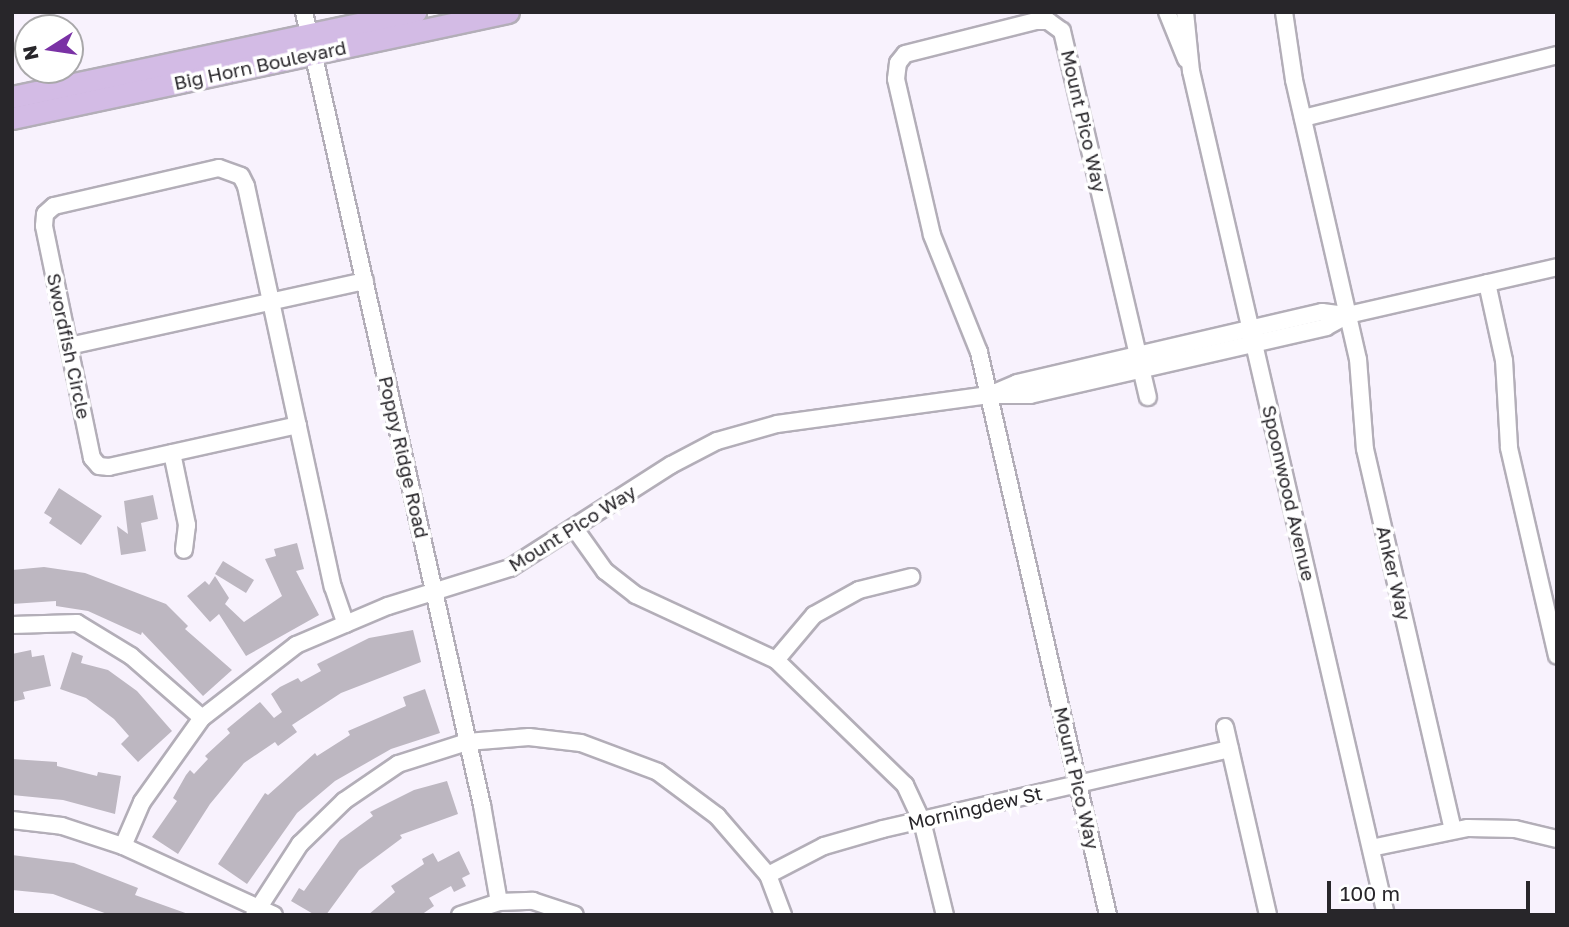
<!DOCTYPE html>
<html>
<head>
<meta charset="utf-8">
<style>
  body { margin:0 }
  #map { position:relative; width:1569px; height:927px; overflow:hidden; background:#f8f2fd; font-family:"Golos Text",sans-serif }
  div>[style] { position:absolute }
  [style*='--x'] { left:calc(var(--x)*1px); top:calc(var(--y)*1px); width:calc(var(--w)*1px); rotate:calc(var(--a)*1deg) }
  .building>* { inset:0; background:#bdb7c1 }
  .roads { filter:drop-shadow(2px 0 #b3aeb8) drop-shadow(-2px 0 #b3aeb8) drop-shadow(0 2px #b3aeb8) drop-shadow(0 -2px #b3aeb8) }
  .minor>* { height:16px; margin:-8px; padding:0 8px; transform-origin:8px; border-radius:8px; background:#fff }
  .major>* { height:21px; margin:-10.5px; padding:0 10.5px; transform-origin:10.5px; border-radius:10.5px; background:#d3bbe5 }
  span { translate:-50% -50%; white-space:nowrap; text-align:center; line-height:1.15; -webkit-text-stroke:7px #fff; paint-order:stroke }
  .street-label { font-size:19px; color:#28262a }
  .frame { position:absolute; inset:0; border:14px solid #28262a; pointer-events:none }
  .north { position:absolute; left:14px; top:14px; width:70px; height:70px; box-sizing:border-box; background:#fff; border:2px solid #a9a8aa; border-radius:50%; rotate:258deg; font-size:19px; font-weight:700; line-height:28px; text-align:center; color:#28262a }
  .north::after { content:''; display:block; margin:auto; width:24px; height:32px; background:#7a32a5; clip-path:polygon(50% 0,100% 100%,50% 72%,0 100%) }
  .scale { position:absolute; left:1327px; top:881px; width:203px; height:32px; box-sizing:border-box; border:4px solid #28262a; border-top:0; padding-left:9px; font-size:21px; line-height:24px; white-space:nowrap; color:#28262a; -webkit-text-stroke:5px #fff; paint-order:stroke }
</style>
</head>
<body>
<div id="map">
  <div class="building">
    <i style="clip-path:polygon(59px 488px,102px 516px,81px 545px,49px 523px,52px 518px,44px 513px)"></i>
    <i style="clip-path:polygon(153px 495px,158px 519px,141px 523px,146px 551px,121px 555px,117px 526px,128px 534px,124px 501px)"></i>
    <i style="clip-path:polygon(297px 543px,304px 569px,296px 571px,319px 615px,246px 656px,219px 614px,210px 622px,187px 596px,205px 581px,209px 585px,215px 576px,229px 598px,225px 604px,244px 622px,282px 596px,265px 559px,276px 556px,274px 549px)"></i>
    <i style="clip-path:polygon(223px 561px,254px 580px,246px 593px,215px 574px)"></i>
    <i style="clip-path:polygon(44px 567px,85px 573px,166px 604px,188px 626px,185px 629px,232px 670px,203px 696px,142px 632px,141px 635px,88px 611px,56px 606px,56px 601px,12px 604px,12px 570px)"></i>
    <i style="clip-path:polygon(413px 630px,421px 662px,341px 693px,292px 725px,297px 732px,278px 746px,275px 742px,244px 763px,210px 804px,178px 854px,152px 837px,177px 801px,173px 798px,186px 775px,190px 770px,194px 774px,208px 759px,205px 756px,230px 733px,227px 729px,250px 710px,260px 702px,274px 718px,282px 712px,271px 694px,280px 687px,298px 678px,301px 682px,321px 671px,317px 664px,369px 638px)"></i>
    <i style="clip-path:polygon(31px 650px,32px 657px,44px 655px,51px 686px,23px 692px,25px 699px,12px 702px,12px 654px)"></i>
    <i style="clip-path:polygon(72px 652px,83px 656px,81px 663px,108px 670px,137px 691px,172px 731px,138px 762px,121px 744px,129px 736px,114px 719px,86px 698px,60px 689px)"></i>
    <i style="clip-path:polygon(425px 689px,440px 733px,391px 749px,335px 781px,297px 813px,247px 884px,218px 864px,265px 793px,268px 795px,315px 753px,317px 756px,350px 735px,348px 731px,406px 706px,403px 697px)"></i>
    <i style="clip-path:polygon(12px 759px,57px 762px,57px 766px,97px 776px,98px 772px,121px 776px,115px 814px,63px 800px,12px 795px)"></i>
    <i style="clip-path:polygon(447px 781px,458px 814px,400px 835px,402px 838px,359px 870px,326px 915px,315px 915px,291px 901px,299px 888px,304px 891px,340px 840px,373px 816px,370px 812px,414px 790px)"></i>
    <i style="clip-path:polygon(459px 851px,470px 874px,462px 878px,466px 886px,454px 892px,451px 886px,429px 898px,434px 906px,421px 915px,368px 915px,395px 892px,391px 886px,424px 864px,422px 859px,433px 853px,438px 862px)"></i>
    <i style="clip-path:polygon(12px 855px,74px 863px,138px 888px,135px 895px,191px 915px,110px 915px,53px 894px,12px 890px)"></i>
  </div>
  <div class="roads">
    <div class="minor">
      <i style="--x:304;--y:12;--w:813;--a:77.35"></i>
      <i style="--x:482;--y:805;--w:98;--a:80.1"></i>
      <i style="--x:1167;--y:12;--w:51;--a:68"></i>
      <i style="--x:1185;--y:12;--w:59;--a:84.2"></i>
      <i style="--x:1191;--y:71;--w:866;--a:76.99"></i>
      <i style="--x:1284;--y:12;--w:69;--a:81.6"></i>
      <i style="--x:1294;--y:80;--w:286;--a:77.1"></i>
      <i style="--x:1358;--y:359;--w:90;--a:85.6"></i>
      <i style="--x:1365;--y:449;--w:391;--a:77"></i>
      <i style="--x:1303;--y:118;--w:262;--a:-13.9"></i>
      <i style="--x:1487;--y:283;--w:79;--a:77.6"></i>
      <i style="--x:1504;--y:360;--w:88;--a:86.7"></i>
      <i style="--x:1509;--y:448;--w:213;--a:77"></i>
      <i style="--x:69;--y:346;--w:303;--a:-12.4"></i>
      <i style="--x:989;--y:395;--w:41;--a:0"></i>
      <i style="--x:1030;--y:395;--w:304;--a:-12.9"></i>
      <i style="--x:1326;--y:327;--w:25;--a:-29"></i>
      <i style="--x:1348;--y:315;--w:214;--a:-12.9"></i>
      <i style="--x:298;--y:425;--w:194;--a:167.5"></i>
      <i style="--x:109;--y:467;--w:10;--a:-174"></i>
      <i style="--x:99;--y:466;--w:11;--a:-131"></i>
      <i style="--x:92;--y:458;--w:237;--a:-101.7"></i>
      <i style="--x:44;--y:226;--w:12;--a:-85"></i>
      <i style="--x:45;--y:214;--w:12;--a:-42"></i>
      <i style="--x:54;--y:206;--w:169;--a:-13"></i>
      <i style="--x:219;--y:168;--w:23;--a:20"></i>
      <i style="--x:241;--y:176;--w:11;--a:63"></i>
      <i style="--x:246;--y:186;--w:410;--a:77.8"></i>
      <i style="--x:333;--y:587;--w:39;--a:71"></i>
      <i style="--x:172;--y:453;--w:74;--a:78.2"></i>
      <i style="--x:187;--y:525;--w:25;--a:97"></i>
      <i style="--x:575;--y:529;--w:52;--a:54.5"></i>
      <i style="--x:605;--y:571;--w:39;--a:38"></i>
      <i style="--x:636;--y:595;--w:154;--a:24.9"></i>
      <i style="--x:776;--y:660;--w:180;--a:44.1"></i>
      <i style="--x:905;--y:785;--w:40;--a:65"></i>
      <i style="--x:922;--y:821;--w:97;--a:76.3"></i>
      <i style="--x:12;--y:625;--w:65;--a:-1.8"></i>
      <i style="--x:77;--y:623;--w:63;--a:31.4"></i>
      <i style="--x:131;--y:656;--w:94;--a:41.1"></i>
      <i style="--x:776;--y:660;--w:59;--a:-49.8"></i>
      <i style="--x:814;--y:615;--w:51;--a:-29.1"></i>
      <i style="--x:859;--y:590;--w:54;--a:-14"></i>
      <i style="--x:1225;--y:727;--w:193;--a:77.1"></i>
      <i style="--x:12;--y:820;--w:50;--a:6.8"></i>
      <i style="--x:62;--y:826;--w:64;--a:18.2"></i>
      <i style="--x:123;--y:846;--w:166;--a:24.6"></i>
      <i style="--x:123;--y:846;--w:48;--a:-66.6"></i>
      <i style="--x:142;--y:802;--w:103;--a:-54.5"></i>
      <i style="--x:202;--y:718;--w:119;--a:-37.8"></i>
      <i style="--x:296;--y:645;--w:100;--a:-23"></i>
      <i style="--x:388;--y:606;--w:128;--a:-17.3"></i>
      <i style="--x:510;--y:568;--w:191;--a:-32.6"></i>
      <i style="--x:671;--y:465;--w:52;--a:-27.6"></i>
      <i style="--x:717;--y:441;--w:62;--a:-15.8"></i>
      <i style="--x:777;--y:424;--w:214;--a:-7.8"></i>
      <i style="--x:989;--y:395;--w:30;--a:-23"></i>
      <i style="--x:1017;--y:383;--w:313;--a:-13.1"></i>
      <i style="--x:1322;--y:312;--w:26;--a:7"></i>
      <i style="--x:1371;--y:848;--w:99;--a:-11.7"></i>
      <i style="--x:1468;--y:828;--w:47;--a:1.2"></i>
      <i style="--x:1515;--y:829;--w:43;--a:13.4"></i>
      <i style="--x:768;--y:875;--w:63;--a:-27.4"></i>
      <i style="--x:824;--y:846;--w:61;--a:-16.1"></i>
      <i style="--x:883;--y:829;--w:356;--a:-13"></i>
      <i style="--x:254;--y:915;--w:85;--a:-57.1"></i>
      <i style="--x:300;--y:844;--w:62;--a:-44.3"></i>
      <i style="--x:344;--y:801;--w:65;--a:-34.4"></i>
      <i style="--x:398;--y:764;--w:72;--a:-17.7"></i>
      <i style="--x:467;--y:742;--w:62;--a:-4.6"></i>
      <i style="--x:529;--y:737;--w:52;--a:6.6"></i>
      <i style="--x:581;--y:743;--w:82;--a:20.6"></i>
      <i style="--x:658;--y:772;--w:74;--a:36.7"></i>
      <i style="--x:717;--y:816;--w:78;--a:49.2"></i>
      <i style="--x:768;--y:875;--w:43;--a:69.4"></i>
      <i style="--x:460;--y:915;--w:41;--a:-18.4"></i>
      <i style="--x:499;--y:902;--w:34;--a:-2"></i>
      <i style="--x:533;--y:901;--w:44;--a:18.4"></i>
      <i style="--x:1108;--y:915;--w:578;--a:-102.91"></i>
      <i style="--x:979;--y:352;--w:126;--a:-111.9"></i>
      <i style="--x:932;--y:235;--w:160;--a:-103"></i>
      <i style="--x:896;--y:79;--w:16;--a:-83"></i>
      <i style="--x:898;--y:63;--w:11;--a:-52"></i>
      <i style="--x:905;--y:54;--w:135;--a:-14.1"></i>
      <i style="--x:1036;--y:21;--w:12;--a:0"></i>
      <i style="--x:1048;--y:21;--w:17;--a:36"></i>
      <i style="--x:1062;--y:31;--w:376;--a:76.8"></i>
    </div>
    <div class="major">
      <i style="--x:12;--y:97;--w:412;--a:-11.9"></i>
      <i style="--x:12;--y:118;--w:507;--a:-12.06"></i>
    </div>
  </div>
  <div class="street-label">
    <span style="left:260px;top:65px;rotate:-12deg">Big Horn Boulevard</span>
    <span style="left:1084px;top:121px;rotate:77deg">Mount Pico Way</span>
    <span style="left:69px;top:346px;rotate:78deg">Swordfish Circle</span>
    <span style="left:404px;top:457px;rotate:77deg">Poppy Ridge Road</span>
    <span style="left:1289px;top:493px;rotate:77deg">Spoonwood Avenue</span>
    <span style="left:572px;top:528px;rotate:-32deg">Mount Pico Way</span>
    <span style="left:1394px;top:573px;rotate:77deg">Anker Way</span>
    <span style="left:1077px;top:778px;rotate:77deg">Mount Pico Way</span>
    <span style="left:975px;top:808px;rotate:-13deg">Morningdew St</span>
  </div>
  <div class="frame"></div>
  <div class="north">N</div>
  <div class="scale">100 m</div>
</div>
</body>
</html>
